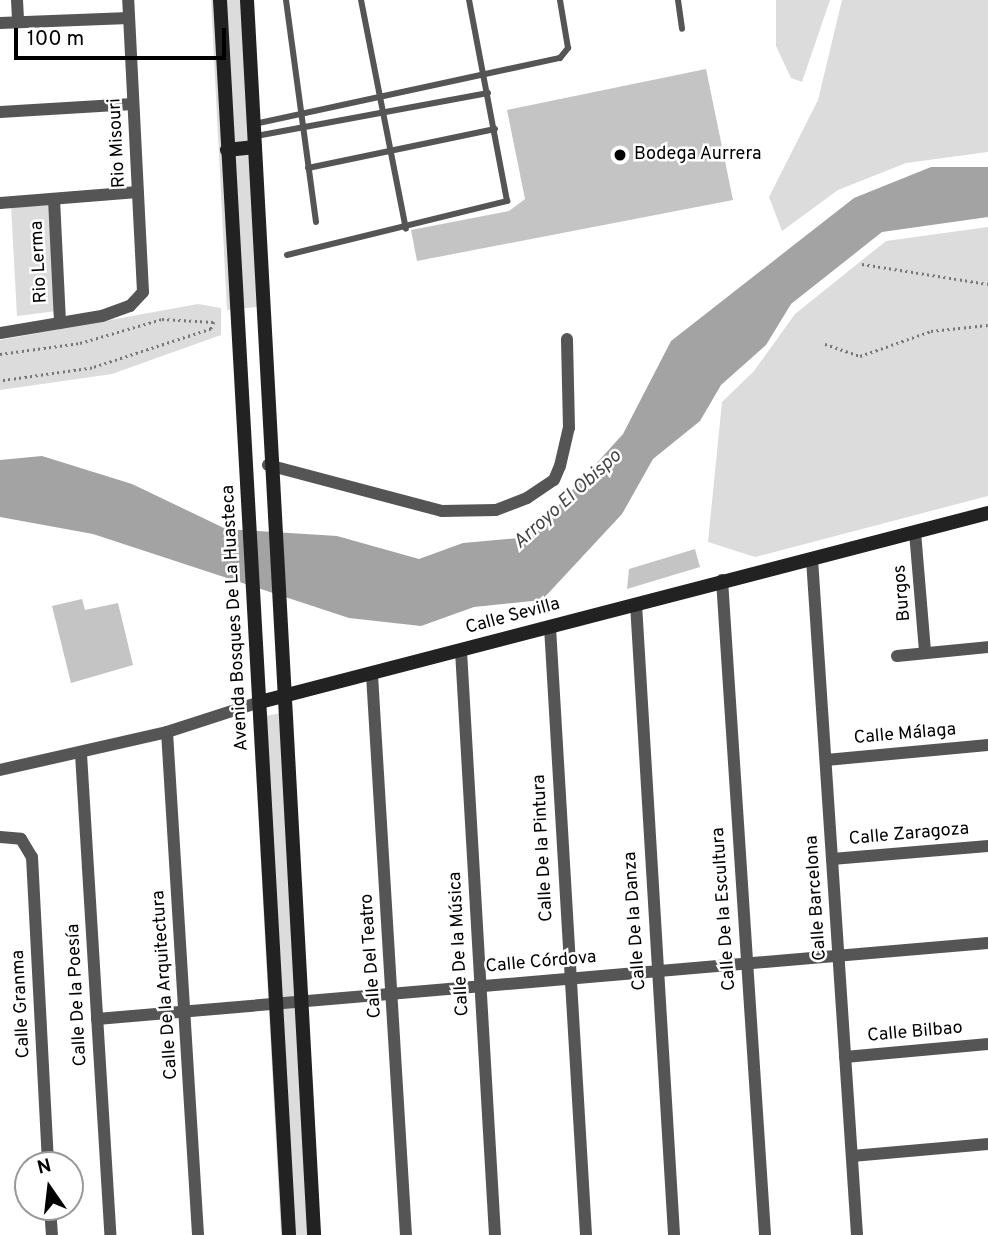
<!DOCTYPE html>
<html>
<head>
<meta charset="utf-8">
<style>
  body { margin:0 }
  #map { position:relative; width:988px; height:1235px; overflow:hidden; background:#fff; font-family:Overpass,sans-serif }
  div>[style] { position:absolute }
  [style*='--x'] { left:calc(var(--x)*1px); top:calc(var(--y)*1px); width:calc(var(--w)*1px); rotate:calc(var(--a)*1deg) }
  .green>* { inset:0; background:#dcdcdc }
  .water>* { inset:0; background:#a3a3a3 }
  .building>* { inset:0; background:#c4c4c4 }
  .path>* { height:2.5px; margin-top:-1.25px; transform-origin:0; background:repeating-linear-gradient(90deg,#777 0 2px,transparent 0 5.5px) }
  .lane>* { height:6px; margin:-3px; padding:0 3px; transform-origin:3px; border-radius:3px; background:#555 }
  .street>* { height:12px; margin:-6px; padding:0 6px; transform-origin:6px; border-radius:6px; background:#555 }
  .secondary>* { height:14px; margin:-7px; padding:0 7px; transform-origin:7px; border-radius:7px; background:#222 }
  .dots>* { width:19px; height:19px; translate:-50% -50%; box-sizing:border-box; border:4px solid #fff; border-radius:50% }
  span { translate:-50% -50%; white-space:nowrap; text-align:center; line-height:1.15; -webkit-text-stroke:5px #fff; paint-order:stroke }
  .street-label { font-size:18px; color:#000 }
  .poi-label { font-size:18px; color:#000 }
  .left { translate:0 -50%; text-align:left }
  .water-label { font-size:19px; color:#444; font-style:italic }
  .north { position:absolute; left:14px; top:1151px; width:70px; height:70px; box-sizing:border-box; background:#fff; border:2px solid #999; border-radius:50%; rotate:346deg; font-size:19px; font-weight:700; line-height:28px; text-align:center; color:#000 }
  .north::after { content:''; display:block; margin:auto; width:24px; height:32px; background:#000; clip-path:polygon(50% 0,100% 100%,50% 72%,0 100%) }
  .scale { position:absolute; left:14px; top:28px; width:212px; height:32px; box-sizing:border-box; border:4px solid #000; border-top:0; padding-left:9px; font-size:21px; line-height:24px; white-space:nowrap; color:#000; -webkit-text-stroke:5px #fff; paint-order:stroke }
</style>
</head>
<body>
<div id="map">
  <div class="green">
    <i style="clip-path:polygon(211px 0,247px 0,265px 306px,227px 310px)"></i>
    <i style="clip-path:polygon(776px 0,830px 0,802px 82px,791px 78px,776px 46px)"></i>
    <i style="clip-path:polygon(842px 0,988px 0,988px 152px,906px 163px,838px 190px,782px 231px,769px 197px,818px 100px)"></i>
    <i style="clip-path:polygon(51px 203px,57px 311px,17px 316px,11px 205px)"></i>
    <i style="clip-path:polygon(988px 227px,988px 496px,755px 557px,708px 542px,722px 402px,754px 371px,795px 314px,886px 241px)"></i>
    <i style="clip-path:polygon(198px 304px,221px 308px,221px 335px,112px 374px,0 390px,0 340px)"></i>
    <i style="clip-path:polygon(293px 711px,315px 1235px,281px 1235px,253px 718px)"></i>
  </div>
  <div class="water">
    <i style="clip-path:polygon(931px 167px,988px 167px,988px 217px,882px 232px,791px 304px,766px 345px,721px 385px,700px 421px,653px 459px,622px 514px,542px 600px,474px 607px,421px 626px,349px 618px,93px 534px,0 517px,0 460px,42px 456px,132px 484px,226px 529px,337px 536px,419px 559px,463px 543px,530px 537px,623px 434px,671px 341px,854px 198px)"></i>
  </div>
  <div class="building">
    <i style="clip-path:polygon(706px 69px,733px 200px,417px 261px,411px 230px,509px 211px,525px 199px,507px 110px)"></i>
    <i style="clip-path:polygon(695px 549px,700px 567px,627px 589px,629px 569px)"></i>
    <i style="clip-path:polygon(82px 599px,85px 610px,118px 603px,133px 665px,71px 683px,52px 606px)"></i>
  </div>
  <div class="path">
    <i style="--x:862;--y:264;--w:128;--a:9"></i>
    <i style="--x:825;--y:344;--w:37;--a:19"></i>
    <i style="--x:860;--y:356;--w:75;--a:-19.4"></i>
    <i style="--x:931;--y:331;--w:57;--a:-6"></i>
    <i style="--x:0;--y:354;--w:81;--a:-7.8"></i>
    <i style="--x:80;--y:343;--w:85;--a:-16.3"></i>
    <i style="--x:162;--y:319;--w:52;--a:3.3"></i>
    <i style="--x:214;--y:322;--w:8;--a:113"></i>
    <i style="--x:211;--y:329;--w:125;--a:161.9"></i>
    <i style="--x:92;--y:368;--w:93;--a:172"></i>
  </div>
  <div class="lane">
    <i style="--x:286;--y:0;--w:224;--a:82.3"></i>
    <i style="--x:361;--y:0;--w:233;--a:78.9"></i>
    <i style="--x:678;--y:0;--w:29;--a:82"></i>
    <i style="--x:254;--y:124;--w:313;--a:-12.2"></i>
    <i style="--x:560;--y:58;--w:13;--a:-51"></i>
    <i style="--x:568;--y:48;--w:49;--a:-99.5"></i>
    <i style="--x:256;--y:136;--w:236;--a:-10.5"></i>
    <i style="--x:308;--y:168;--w:191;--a:-11.8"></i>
    <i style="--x:287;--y:255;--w:227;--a:-13.8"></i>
    <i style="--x:507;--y:201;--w:205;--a:-100.7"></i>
  </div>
  <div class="street">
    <i style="--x:17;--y:0;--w:22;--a:87"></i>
    <i style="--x:0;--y:23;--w:129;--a:-2.2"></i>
    <i style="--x:0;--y:112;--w:133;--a:-3.4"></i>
    <i style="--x:54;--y:199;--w:124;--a:87.2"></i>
    <i style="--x:0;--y:203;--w:138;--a:-4.6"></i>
    <i style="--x:0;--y:333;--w:103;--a:-9.5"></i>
    <i style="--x:102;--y:316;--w:30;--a:-20"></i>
    <i style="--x:130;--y:306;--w:19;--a:-47"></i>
    <i style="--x:143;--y:292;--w:292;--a:-92.9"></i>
    <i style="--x:268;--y:465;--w:180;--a:14.8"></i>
    <i style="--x:442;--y:511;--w:54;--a:-1.1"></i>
    <i style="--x:496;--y:510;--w:33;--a:-21"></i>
    <i style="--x:527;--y:498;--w:32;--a:-34"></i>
    <i style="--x:554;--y:480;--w:15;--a:-67"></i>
    <i style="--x:560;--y:466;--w:39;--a:-77"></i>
    <i style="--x:569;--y:428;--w:89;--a:-91.3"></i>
    <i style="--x:915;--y:532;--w:119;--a:85.2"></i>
    <i style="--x:812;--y:559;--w:677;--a:86.19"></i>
    <i style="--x:722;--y:580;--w:656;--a:86.24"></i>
    <i style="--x:636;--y:604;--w:632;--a:86.55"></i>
    <i style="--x:550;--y:627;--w:609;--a:86.61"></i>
    <i style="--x:461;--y:651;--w:585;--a:86.67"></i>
    <i style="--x:897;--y:656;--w:91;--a:-5.6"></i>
    <i style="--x:372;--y:675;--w:561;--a:86.53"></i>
    <i style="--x:167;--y:732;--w:504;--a:86.47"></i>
    <i style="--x:81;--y:754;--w:482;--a:86.5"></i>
    <i style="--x:826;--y:760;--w:163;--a:-5.3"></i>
    <i style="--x:0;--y:770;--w:171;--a:-12.8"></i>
    <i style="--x:167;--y:732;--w:98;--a:-17.9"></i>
    <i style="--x:0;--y:837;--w:21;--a:5"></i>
    <i style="--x:21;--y:839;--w:21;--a:59"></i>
    <i style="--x:32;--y:857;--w:308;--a:87"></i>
    <i style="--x:832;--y:859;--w:157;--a:-4.8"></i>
    <i style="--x:97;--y:1019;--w:894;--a:-4.88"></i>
    <i style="--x:845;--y:1057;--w:144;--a:-5.2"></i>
    <i style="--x:852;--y:1156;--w:137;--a:-5"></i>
    <i style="--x:50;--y:1207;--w:28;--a:86"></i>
  </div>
  <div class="secondary">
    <i style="--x:220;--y:0;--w:1237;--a:86.8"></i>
    <i style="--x:247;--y:0;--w:1237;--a:86.89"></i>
    <i style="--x:227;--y:150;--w:28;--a:-6"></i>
    <i style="--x:260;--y:702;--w:752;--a:-14.55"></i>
  </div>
  <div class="dots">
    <i style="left:620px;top:155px;background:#000"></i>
  </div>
  <div class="street-label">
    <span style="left:118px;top:143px;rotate:-93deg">Rio Misouri</span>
    <span style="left:40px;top:262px;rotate:-93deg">Rio Lerma</span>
    <span style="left:903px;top:593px;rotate:-95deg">Burgos</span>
    <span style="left:513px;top:617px;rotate:-15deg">Calle Sevilla</span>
    <span style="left:236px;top:618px;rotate:-93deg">Avenida Bosques De La Huasteca</span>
    <span style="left:905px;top:735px;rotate:-5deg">Calle Málaga</span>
    <span style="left:909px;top:835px;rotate:-5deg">Calle Zaragoza</span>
    <span style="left:544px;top:848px;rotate:-93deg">Calle De la Pintura</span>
    <span style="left:817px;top:898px;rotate:-94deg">Calle Barcelona</span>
    <span style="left:725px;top:909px;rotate:-94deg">Calle De la Escultura</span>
    <span style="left:636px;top:921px;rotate:-94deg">Calle De la Danza</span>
    <span style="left:460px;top:944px;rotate:-93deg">Calle De la Música</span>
    <span style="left:372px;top:956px;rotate:-94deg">Calle Del Teatro</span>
    <span style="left:541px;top:963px;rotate:-5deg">Calle Córdova</span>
    <span style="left:166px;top:985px;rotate:-94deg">Calle De la Arquitectura</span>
    <span style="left:78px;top:995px;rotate:-93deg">Calle De la Poesía</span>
    <span style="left:22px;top:1004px;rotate:-93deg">Calle Granma</span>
    <span style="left:915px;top:1033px;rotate:-5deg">Calle Bilbao</span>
  </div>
  <div class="poi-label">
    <span class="left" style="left:634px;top:155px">Bodega Aurrera</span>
  </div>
  <div class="water-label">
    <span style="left:568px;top:500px;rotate:-42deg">Arroyo El Obispo</span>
  </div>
  <div class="north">N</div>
  <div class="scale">100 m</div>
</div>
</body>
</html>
